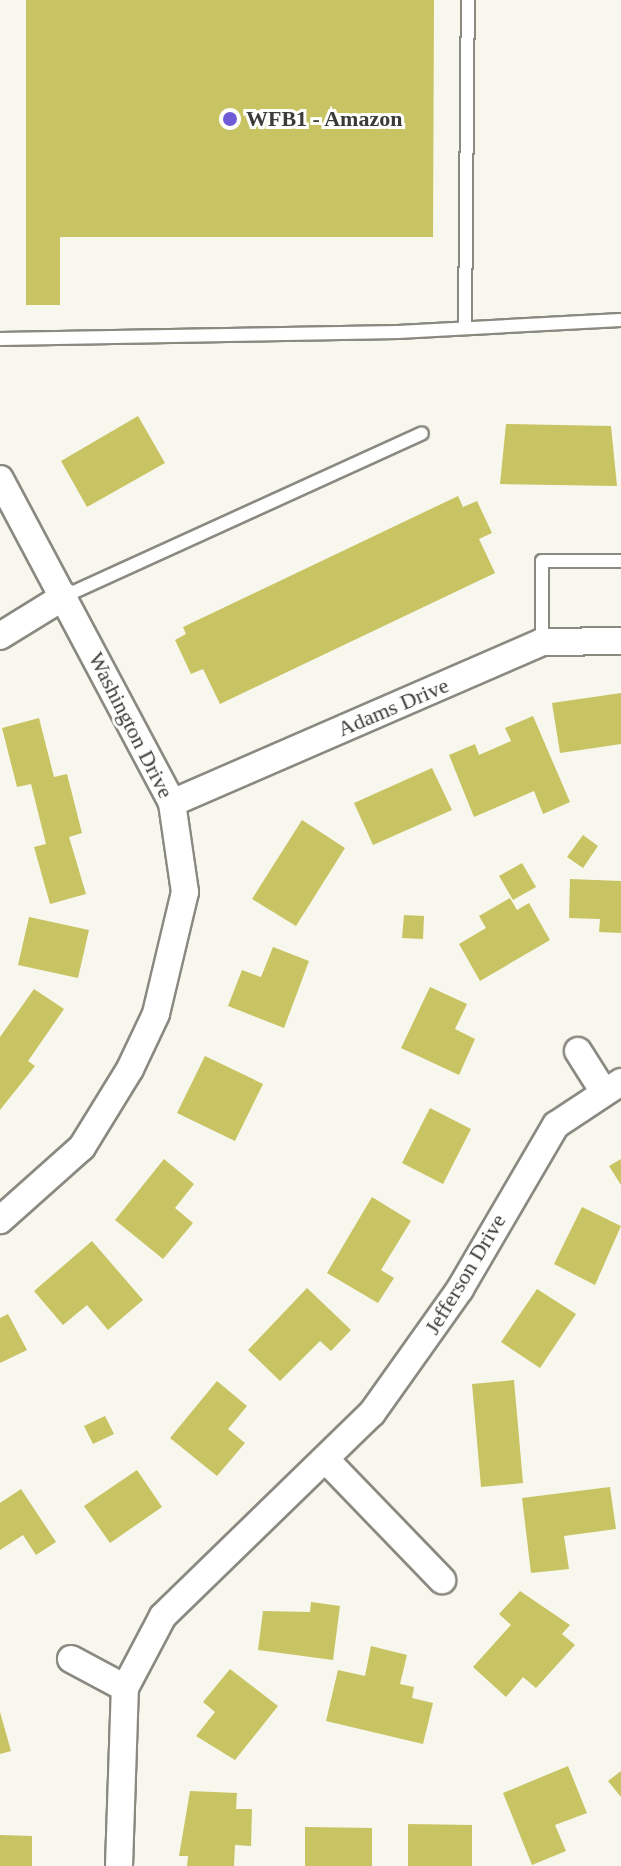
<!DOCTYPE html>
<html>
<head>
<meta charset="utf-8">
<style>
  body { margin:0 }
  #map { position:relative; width:621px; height:1866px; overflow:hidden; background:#f7f7ed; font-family:"Times New Roman",serif }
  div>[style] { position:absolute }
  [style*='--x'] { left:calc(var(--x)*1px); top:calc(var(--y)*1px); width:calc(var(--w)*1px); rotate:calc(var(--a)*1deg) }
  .building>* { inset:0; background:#c8c463 }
  .roads { filter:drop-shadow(2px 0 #8a8a81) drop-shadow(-2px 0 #8a8a81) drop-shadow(0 2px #8a8a81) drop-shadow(0 -2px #8a8a81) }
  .service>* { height:12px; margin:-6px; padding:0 6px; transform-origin:6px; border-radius:6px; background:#fff }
  .minor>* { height:26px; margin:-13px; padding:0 13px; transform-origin:13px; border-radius:13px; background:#fff }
  .dots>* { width:22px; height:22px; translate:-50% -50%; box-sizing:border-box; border:4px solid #fffffe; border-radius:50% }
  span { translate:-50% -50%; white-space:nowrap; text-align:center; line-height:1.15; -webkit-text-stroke:6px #fffffe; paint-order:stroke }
  .poi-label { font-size:22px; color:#3b3b37; font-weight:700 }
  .left { translate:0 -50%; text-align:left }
  .street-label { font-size:22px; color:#3b3b37 }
</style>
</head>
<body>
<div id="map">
  <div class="building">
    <i style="clip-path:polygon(26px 0,434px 0,433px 237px,60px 237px,60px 305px,26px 305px)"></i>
    <i style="clip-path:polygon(138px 416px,165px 463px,87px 507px,61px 461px)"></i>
    <i style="clip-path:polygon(506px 424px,611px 426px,617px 486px,500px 484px)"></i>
    <i style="clip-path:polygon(458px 496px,463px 507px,477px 501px,492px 533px,479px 539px,495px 573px,220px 704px,203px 669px,191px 674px,175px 640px,186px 634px,183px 627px)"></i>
    <i style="clip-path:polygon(621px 693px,621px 744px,560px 753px,552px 703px)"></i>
    <i style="clip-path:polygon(533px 716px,570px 802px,543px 814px,534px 791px,474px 817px,449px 755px,475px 744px,479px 755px,511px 741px,505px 728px)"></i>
    <i style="clip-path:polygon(39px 718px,54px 777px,67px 774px,82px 833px,69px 837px,86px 894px,50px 904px,34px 847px,46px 844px,31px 784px,17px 787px,2px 728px)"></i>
    <i style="clip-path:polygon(432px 768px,452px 810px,373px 845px,354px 803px)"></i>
    <i style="clip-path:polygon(302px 820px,345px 848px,296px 926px,252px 899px)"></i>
    <i style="clip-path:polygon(583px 835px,598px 846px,583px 868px,567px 857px)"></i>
    <i style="clip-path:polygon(522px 863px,536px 887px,513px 900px,499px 876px)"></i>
    <i style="clip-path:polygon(570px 879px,621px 881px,621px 933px,599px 932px,600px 919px,569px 918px)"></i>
    <i style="clip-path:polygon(510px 898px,517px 910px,529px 903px,550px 940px,480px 981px,459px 944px,486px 928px,479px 916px)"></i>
    <i style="clip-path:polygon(404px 915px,424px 916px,423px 939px,402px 938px)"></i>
    <i style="clip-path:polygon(29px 917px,89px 930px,78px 978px,18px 965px)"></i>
    <i style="clip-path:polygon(273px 947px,309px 961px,284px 1028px,228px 1006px,242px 970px,261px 977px)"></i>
    <i style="clip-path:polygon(430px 987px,467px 1004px,455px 1029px,475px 1039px,459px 1075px,401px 1048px)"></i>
    <i style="clip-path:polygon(34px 989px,64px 1009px,28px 1061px,35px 1066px,0 1110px,0 1037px)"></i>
    <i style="clip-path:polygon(205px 1056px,263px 1084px,235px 1141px,177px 1113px)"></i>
    <i style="clip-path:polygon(430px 1108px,471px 1129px,443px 1184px,402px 1163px)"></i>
    <i style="clip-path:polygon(164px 1159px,194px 1184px,175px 1208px,193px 1223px,163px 1259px,115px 1220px)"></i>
    <i style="clip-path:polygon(621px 1159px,621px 1185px,609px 1166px)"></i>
    <i style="clip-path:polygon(372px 1197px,411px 1221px,381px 1270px,394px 1278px,378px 1303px,327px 1273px)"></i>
    <i style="clip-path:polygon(582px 1207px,621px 1226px,595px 1285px,554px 1264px)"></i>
    <i style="clip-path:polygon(92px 1241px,143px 1300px,108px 1330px,87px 1305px,63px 1325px,34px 1291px)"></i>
    <i style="clip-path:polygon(307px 1288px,351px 1330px,331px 1351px,320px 1341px,280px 1381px,248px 1350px)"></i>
    <i style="clip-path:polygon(537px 1289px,576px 1314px,540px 1368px,501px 1342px)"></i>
    <i style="clip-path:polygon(8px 1314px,27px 1350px,0 1363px,0 1318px)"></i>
    <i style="clip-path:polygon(514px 1380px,523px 1483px,481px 1487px,472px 1384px)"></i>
    <i style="clip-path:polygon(217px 1381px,247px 1406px,228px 1429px,245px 1443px,217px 1476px,170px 1438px)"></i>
    <i style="clip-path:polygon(105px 1416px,114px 1434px,93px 1444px,84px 1426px)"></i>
    <i style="clip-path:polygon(137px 1470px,162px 1507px,110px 1543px,84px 1506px)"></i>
    <i style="clip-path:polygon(610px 1487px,616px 1529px,564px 1536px,569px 1569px,531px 1573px,522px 1498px)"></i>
    <i style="clip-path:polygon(21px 1489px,56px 1542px,36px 1555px,23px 1535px,0 1550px,0 1503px)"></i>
    <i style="clip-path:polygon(520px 1591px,570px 1625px,562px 1634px,575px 1645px,536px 1688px,523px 1677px,506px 1697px,473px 1667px,511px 1625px,499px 1614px)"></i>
    <i style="clip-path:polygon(311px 1602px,340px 1606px,333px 1660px,258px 1650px,263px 1611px,310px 1612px)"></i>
    <i style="clip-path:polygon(371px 1646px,407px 1655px,400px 1684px,414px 1687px,412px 1698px,433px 1703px,423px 1744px,326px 1721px,338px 1670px,365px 1676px)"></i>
    <i style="clip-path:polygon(230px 1669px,278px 1706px,235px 1760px,196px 1736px,215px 1712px,203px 1702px)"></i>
    <i style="clip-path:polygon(0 1712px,11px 1751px,0 1754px)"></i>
    <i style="clip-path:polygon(568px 1766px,587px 1813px,555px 1825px,566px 1851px,532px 1865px,503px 1793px)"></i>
    <i style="clip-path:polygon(621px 1771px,621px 1797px,608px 1781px)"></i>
    <i style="clip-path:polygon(190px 1791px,237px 1793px,236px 1809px,252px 1809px,251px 1846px,235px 1845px,234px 1866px,187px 1866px,188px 1856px,179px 1856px)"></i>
    <i style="clip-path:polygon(408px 1824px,472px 1825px,472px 1866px,408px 1866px)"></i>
    <i style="clip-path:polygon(305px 1827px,372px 1828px,372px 1866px,305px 1866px)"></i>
    <i style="clip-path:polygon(0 1835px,32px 1836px,32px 1866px,0 1866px)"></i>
  </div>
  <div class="roads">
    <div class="service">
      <i style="--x:465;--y:327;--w:327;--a:-89.5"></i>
      <i style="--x:0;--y:339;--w:398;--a:-1"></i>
      <i style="--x:398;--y:332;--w:223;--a:-3.1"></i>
      <i style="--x:65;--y:596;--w:392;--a:-24.5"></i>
      <i style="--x:542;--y:642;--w:81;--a:-90"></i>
      <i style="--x:542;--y:561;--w:79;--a:0"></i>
    </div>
    <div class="minor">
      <i style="--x:0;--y:479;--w:367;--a:62"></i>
      <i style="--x:172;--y:803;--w:90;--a:81.7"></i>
      <i style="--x:185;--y:892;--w:125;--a:103.4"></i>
      <i style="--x:156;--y:1014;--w:61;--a:115.3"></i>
      <i style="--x:130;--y:1069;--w:92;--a:121.6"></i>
      <i style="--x:82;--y:1147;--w:110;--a:138.3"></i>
      <i style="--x:0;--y:636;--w:76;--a:-31.6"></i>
      <i style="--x:172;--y:803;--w:404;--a:-23.5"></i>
      <i style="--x:542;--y:642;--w:79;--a:-0.7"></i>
      <i style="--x:578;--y:1051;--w:45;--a:57.7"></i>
      <i style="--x:329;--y:1463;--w:163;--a:46"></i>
      <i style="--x:71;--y:1659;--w:61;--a:28.2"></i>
      <i style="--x:119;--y:1866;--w:178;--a:-88.1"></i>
      <i style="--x:125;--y:1688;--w:81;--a:-62.2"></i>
      <i style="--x:163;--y:1616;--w:291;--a:-44.2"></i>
      <i style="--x:372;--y:1413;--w:152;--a:-54.6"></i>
      <i style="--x:460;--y:1289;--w:190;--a:-59.7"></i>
      <i style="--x:556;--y:1125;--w:78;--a:-33.5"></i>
    </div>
  </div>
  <div class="dots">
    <i style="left:230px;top:119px;background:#705cd6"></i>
  </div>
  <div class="poi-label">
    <span class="left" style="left:246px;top:119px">WFB1 - Amazon</span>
  </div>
  <div class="street-label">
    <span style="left:393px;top:707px;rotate:-23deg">Adams Drive</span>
    <span style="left:131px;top:725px;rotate:63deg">Washington Drive</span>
    <span style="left:465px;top:1274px;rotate:-59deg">Jefferson Drive</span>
  </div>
</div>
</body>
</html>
